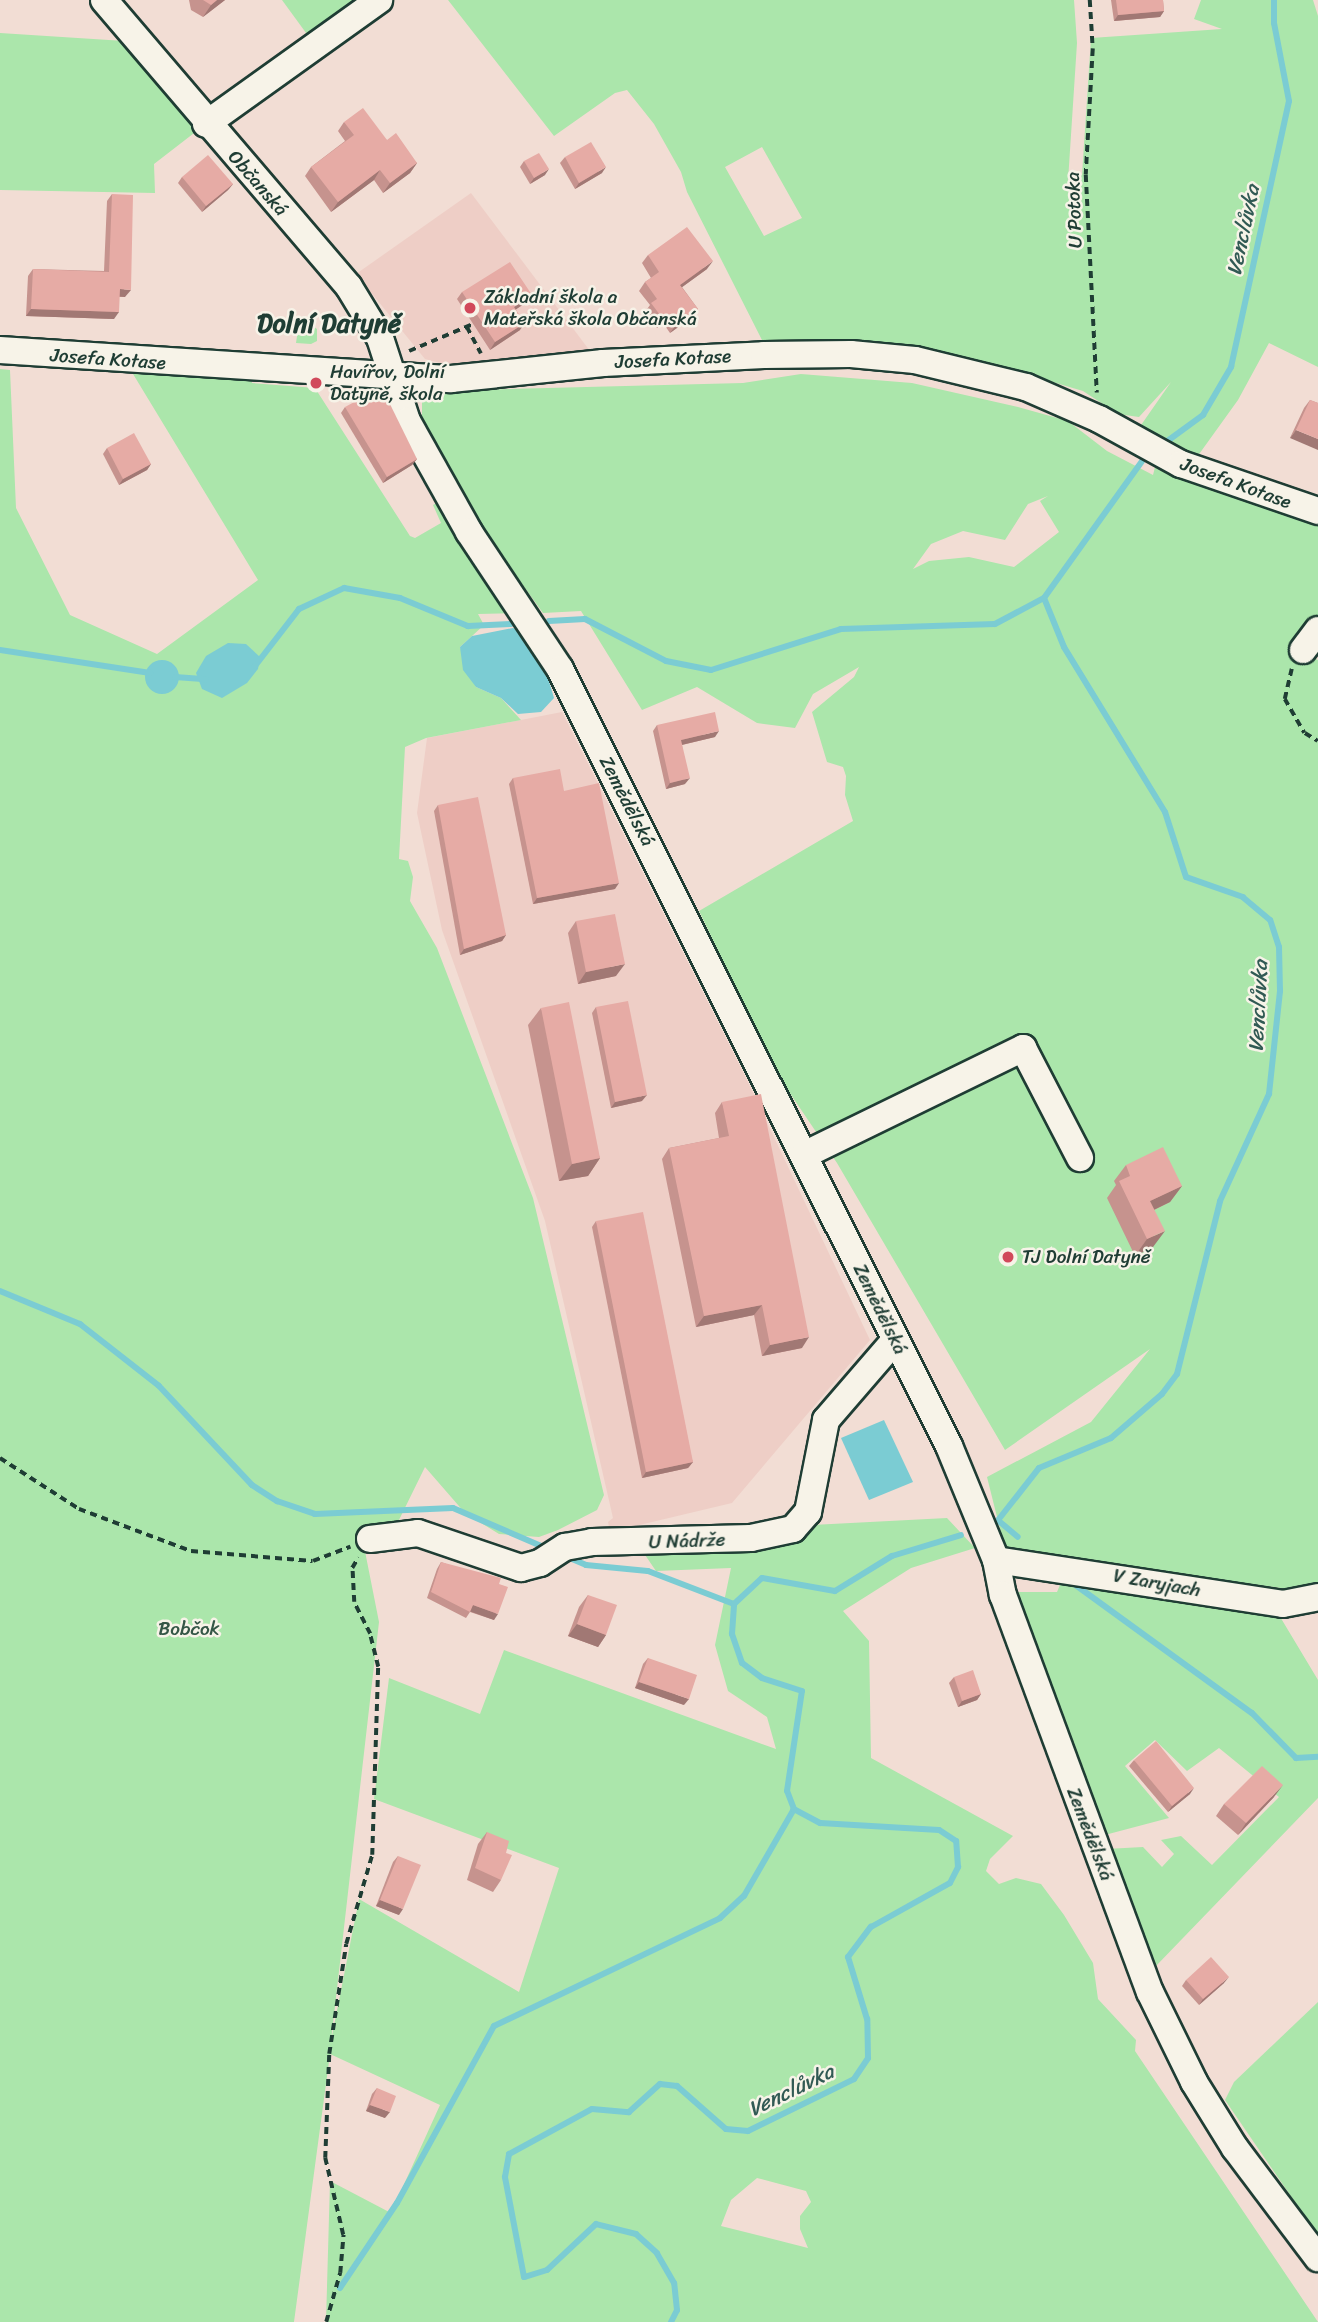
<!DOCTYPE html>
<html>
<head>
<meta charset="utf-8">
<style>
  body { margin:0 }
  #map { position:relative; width:1318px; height:2322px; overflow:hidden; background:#f2ddd4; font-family:Sriracha,sans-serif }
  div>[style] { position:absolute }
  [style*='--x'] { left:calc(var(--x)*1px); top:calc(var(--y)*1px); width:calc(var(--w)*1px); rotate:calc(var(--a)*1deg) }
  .built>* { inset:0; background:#eecec6 }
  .green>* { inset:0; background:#abe6ab }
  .water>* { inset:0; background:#7bccd3 }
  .round { border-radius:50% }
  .stream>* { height:6px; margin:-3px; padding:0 3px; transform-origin:3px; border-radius:3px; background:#7bccd3 }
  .path>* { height:3.5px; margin-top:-1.75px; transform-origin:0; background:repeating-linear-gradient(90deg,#1f3d34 0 7px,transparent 0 12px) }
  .roads { filter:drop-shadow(2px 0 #1f3d34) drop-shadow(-2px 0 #1f3d34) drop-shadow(0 2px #1f3d34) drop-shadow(0 -2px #1f3d34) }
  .minor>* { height:26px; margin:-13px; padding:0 13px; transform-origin:13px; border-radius:13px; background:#f7f3e8 }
  .wall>* { inset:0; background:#c6938e }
  .shaded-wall>* { inset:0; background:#a17874 }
  .building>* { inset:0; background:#e6aba5 }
  .dots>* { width:19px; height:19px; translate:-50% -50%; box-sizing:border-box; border:4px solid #f7f3e8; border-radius:50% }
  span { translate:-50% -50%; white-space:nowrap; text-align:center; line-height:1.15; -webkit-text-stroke:5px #f7f3e8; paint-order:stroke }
  .street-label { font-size:19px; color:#1f3d34 }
  .poi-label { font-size:19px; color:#1f3d34 }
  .left { translate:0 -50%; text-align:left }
  .park-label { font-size:19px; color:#345646 }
  .water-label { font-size:21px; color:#315a54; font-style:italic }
  .district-label { font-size:26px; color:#1f3d34; font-weight:700 }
</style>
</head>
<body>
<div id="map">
  <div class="built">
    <i style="clip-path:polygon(471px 193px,590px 351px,494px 362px,444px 364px,425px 359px,356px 274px)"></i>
    <i style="clip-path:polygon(562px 712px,746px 1078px,870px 1340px,732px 1503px,610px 1532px,608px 1522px,613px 1518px,545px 1221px,442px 930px,417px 813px,427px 738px)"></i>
  </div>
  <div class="green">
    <i style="clip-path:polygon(282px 0,368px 0,309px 37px)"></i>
    <i style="clip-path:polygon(evenodd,448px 0,1074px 0,1077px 43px,1068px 181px,1082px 175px,1091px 38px,1222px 29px,1194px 19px,1201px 0,1313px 0,1318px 16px,1318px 367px,1269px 343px,1238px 400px,1197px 457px,1174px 452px,1139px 428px,1171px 382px,1139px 417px,1118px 414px,1083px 391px,998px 366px,905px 349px,796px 341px,779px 347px,763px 342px,687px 192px,681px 172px,654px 124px,627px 90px,615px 93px,554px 136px,448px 0,762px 147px,802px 218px,764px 236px,725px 167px,762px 147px)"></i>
    <i style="clip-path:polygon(0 33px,140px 42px,198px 130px,154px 164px,155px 193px,0 190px)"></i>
    <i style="clip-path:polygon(300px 317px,317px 329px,317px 341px,311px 344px,296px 343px)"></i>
    <i style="clip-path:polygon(evenodd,0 369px,10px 370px,16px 508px,70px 615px,157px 654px,258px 580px,130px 369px,251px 378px,252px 383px,315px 388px,410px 536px,415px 538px,441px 523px,433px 505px,440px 501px,515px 613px,478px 614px,484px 625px,460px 647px,476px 687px,501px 698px,521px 720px,426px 738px,405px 747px,399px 859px,408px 861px,413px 877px,410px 901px,437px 948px,533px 1198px,604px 1495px,597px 1510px,558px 1530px,539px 1537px,499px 1534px,465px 1513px,425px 1467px,398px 1522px,360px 1526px,379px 1622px,331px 2041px,359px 1899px,519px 1992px,559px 1868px,374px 1799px,389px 1678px,480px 1714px,504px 1650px,776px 1749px,767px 1717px,728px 1691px,715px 1645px,731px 1568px,656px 1571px,643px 1552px,735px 1529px,947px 1518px,975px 1548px,911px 1568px,843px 1611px,869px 1641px,871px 1758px,1013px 1836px,990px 1859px,986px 1871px,999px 1884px,1016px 1878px,1041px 1884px,1064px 1915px,1093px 1963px,1098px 1999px,1136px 2040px,1135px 2051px,1318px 2322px,326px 2322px,330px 2181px,391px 2213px,440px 2105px,330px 2054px,294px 2322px,0 2322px,0 369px,757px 2178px,806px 2191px,811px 2202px,800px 2216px,800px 2229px,808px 2248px,721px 2226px,731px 2200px,757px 2178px)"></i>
    <i style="clip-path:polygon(evenodd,801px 374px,912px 383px,1018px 407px,1068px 421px,1107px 451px,1153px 475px,1156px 463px,1318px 516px,1318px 616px,1295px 649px,1318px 660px,1318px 1583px,1301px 1591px,1005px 1549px,987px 1477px,1091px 1422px,1150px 1349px,1005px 1450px,837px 1163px,777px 1074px,699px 911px,853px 821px,845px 795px,846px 776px,843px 767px,827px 762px,812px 712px,854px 677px,859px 667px,813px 694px,795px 728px,757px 723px,697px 687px,642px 710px,581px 611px,543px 613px,477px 522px,422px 422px,422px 402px,432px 391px,743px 383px,801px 374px,1048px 496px,1040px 501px,1059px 532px,1014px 567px,969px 557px,929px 561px,913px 569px,931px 544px,963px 531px,1005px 540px,1028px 504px,1048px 496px)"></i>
    <i style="clip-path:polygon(1062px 1580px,1276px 1610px,1318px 1680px,1318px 1798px,1155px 1967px,1106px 1849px,1143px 1847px,1162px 1867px,1174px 1854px,1161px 1840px,1181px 1836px,1212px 1865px,1279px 1797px,1219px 1748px,1187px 1771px,1155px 1740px,1125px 1766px,1169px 1818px,1101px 1836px,1018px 1592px,1057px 1592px)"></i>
    <i style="clip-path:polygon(1318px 2002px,1318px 2236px,1225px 2100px,1234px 2082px)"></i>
  </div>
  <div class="water">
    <i style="clip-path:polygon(513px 628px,522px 631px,545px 668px,554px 698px,541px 712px,518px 714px,501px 698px,476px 687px,463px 670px,460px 647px,472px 636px)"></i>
    <i style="clip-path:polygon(228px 643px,246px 644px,260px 657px,258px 669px,247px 683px,222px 698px,202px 689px,196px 673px,206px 656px)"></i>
    <i class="round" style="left:145px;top:660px;width:34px;height:34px"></i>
    <i style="clip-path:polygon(884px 1420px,913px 1482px,869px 1500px,841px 1438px)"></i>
  </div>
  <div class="stream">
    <i style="--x:1166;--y:442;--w:46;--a:-36.1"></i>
    <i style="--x:1203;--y:415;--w:56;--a:-59.7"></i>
    <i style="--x:1231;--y:367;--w:272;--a:-77.7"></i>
    <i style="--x:1289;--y:101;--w:79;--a:-100.9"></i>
    <i style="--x:1274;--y:23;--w:23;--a:-90"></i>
    <i style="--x:549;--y:621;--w:36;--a:-3"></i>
    <i style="--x:585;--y:619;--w:91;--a:27.4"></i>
    <i style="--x:666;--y:661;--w:46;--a:11.3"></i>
    <i style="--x:711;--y:670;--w:136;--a:-17.5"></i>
    <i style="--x:841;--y:629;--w:154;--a:-1.9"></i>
    <i style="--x:995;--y:624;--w:55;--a:-28"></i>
    <i style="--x:0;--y:650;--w:152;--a:8.7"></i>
    <i style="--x:255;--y:666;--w:72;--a:-52.3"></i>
    <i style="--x:299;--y:609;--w:50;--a:-25"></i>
    <i style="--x:344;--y:588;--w:57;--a:10.1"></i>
    <i style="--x:400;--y:598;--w:74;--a:22.4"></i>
    <i style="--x:468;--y:626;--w:43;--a:-2.7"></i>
    <i style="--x:175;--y:677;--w:31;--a:4"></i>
    <i style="--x:0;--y:1291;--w:87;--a:22.4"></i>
    <i style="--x:80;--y:1324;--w:100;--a:38.1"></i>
    <i style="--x:159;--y:1386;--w:136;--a:46.8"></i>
    <i style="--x:252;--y:1485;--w:30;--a:33"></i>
    <i style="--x:277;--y:1501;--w:40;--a:18.9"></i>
    <i style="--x:315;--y:1514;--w:138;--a:-2.5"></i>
    <i style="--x:453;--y:1508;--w:103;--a:23.3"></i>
    <i style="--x:1000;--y:1522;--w:23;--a:40"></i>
    <i style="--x:995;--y:1524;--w:71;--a:-51.8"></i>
    <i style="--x:1039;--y:1468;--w:78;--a:-22.6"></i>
    <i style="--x:1111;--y:1438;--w:67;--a:-40.8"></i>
    <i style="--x:1162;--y:1394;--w:25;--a:-53"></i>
    <i style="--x:1177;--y:1374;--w:178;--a:-76"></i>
    <i style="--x:1220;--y:1201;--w:118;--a:-65.4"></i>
    <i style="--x:1269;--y:1094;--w:104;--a:-83.9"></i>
    <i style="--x:1280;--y:991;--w:44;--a:-91.3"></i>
    <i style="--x:1279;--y:947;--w:28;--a:-108"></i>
    <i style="--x:1270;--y:920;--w:35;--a:-140"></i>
    <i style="--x:1243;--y:897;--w:60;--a:-160.7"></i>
    <i style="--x:1186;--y:877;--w:68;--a:-107.9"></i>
    <i style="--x:1165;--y:812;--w:193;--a:-121.5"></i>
    <i style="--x:1064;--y:647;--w:53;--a:-112.2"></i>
    <i style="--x:1044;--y:598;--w:168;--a:-54.4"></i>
    <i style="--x:565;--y:1556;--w:23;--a:23"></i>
    <i style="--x:586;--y:1565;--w:62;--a:5.5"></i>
    <i style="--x:648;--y:1571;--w:92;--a:21"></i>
    <i style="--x:1070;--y:1581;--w:225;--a:36"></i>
    <i style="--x:1252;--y:1713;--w:63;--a:45.6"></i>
    <i style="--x:1296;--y:1758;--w:22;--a:-3"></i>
    <i style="--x:340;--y:2288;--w:102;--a:-56.2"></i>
    <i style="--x:397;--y:2203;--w:202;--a:-61.3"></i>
    <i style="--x:494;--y:2026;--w:250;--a:-25.5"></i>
    <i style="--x:720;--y:1918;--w:33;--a:-43"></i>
    <i style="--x:744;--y:1896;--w:100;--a:-60.1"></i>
    <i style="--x:671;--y:2322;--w:13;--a:-63"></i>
    <i style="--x:677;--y:2310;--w:27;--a:-96"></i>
    <i style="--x:674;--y:2283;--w:34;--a:-120"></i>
    <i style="--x:657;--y:2253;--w:28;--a:-138"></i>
    <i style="--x:636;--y:2234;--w:41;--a:-166"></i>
    <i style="--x:596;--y:2224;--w:67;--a:136.8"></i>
    <i style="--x:547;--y:2270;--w:24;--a:163"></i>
    <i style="--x:524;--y:2277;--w:102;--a:-100.8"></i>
    <i style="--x:505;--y:2177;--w:23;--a:-80"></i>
    <i style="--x:509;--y:2154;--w:94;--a:-28.5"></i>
    <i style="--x:592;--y:2109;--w:37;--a:5"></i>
    <i style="--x:629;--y:2112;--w:42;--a:-42.1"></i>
    <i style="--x:660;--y:2084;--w:17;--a:7"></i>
    <i style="--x:677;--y:2086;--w:65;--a:41.3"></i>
    <i style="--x:726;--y:2129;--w:22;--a:5"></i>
    <i style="--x:748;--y:2131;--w:118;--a:-26.1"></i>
    <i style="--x:854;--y:2079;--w:25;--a:-56"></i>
    <i style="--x:868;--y:2058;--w:39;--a:-91"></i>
    <i style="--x:867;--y:2019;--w:65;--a:-107"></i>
    <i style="--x:848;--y:1957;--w:38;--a:-53"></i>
    <i style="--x:871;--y:1927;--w:90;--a:-29.1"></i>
    <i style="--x:950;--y:1883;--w:18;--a:-63"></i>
    <i style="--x:958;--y:1867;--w:26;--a:-94"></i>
    <i style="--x:956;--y:1841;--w:20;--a:-147"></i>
    <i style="--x:939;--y:1830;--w:119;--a:-176.6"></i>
    <i style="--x:820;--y:1823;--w:30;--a:-152"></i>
    <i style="--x:794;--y:1809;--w:19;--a:-111"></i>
    <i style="--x:787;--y:1791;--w:101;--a:-81.5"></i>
    <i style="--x:802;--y:1691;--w:42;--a:-162"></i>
    <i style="--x:762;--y:1678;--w:25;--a:-143"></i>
    <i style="--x:742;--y:1663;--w:31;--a:-109"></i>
    <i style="--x:732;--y:1634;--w:30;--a:-86"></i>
    <i style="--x:734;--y:1604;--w:38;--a:-43"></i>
    <i style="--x:762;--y:1578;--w:74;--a:10.1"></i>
    <i style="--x:835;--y:1591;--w:67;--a:-31.6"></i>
    <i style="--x:892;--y:1556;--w:72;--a:-16.9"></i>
  </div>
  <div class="path">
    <i style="--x:1090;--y:0;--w:49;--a:86.5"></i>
    <i style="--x:1093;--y:49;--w:126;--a:93.2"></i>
    <i style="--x:1086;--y:175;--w:218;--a:87.1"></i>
    <i style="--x:467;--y:327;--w:30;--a:62"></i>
    <i style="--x:409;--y:351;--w:69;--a:-22.9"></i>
    <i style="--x:1292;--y:669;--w:31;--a:103"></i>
    <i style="--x:1285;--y:699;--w:39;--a:60"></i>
    <i style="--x:1305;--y:733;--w:15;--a:32"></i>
    <i style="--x:0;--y:1458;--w:94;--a:32.8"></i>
    <i style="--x:79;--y:1509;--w:120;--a:20.6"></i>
    <i style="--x:191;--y:1551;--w:122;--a:4.7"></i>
    <i style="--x:313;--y:1561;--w:40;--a:-21"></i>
    <i style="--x:326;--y:2322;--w:51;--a:-74.1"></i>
    <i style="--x:340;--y:2273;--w:38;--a:-85"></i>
    <i style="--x:343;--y:2235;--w:79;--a:-103.2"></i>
    <i style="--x:325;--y:2158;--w:104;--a:-87.8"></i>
    <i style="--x:329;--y:2054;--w:111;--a:-81.2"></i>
    <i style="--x:346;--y:1944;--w:93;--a:-73.7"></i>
    <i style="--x:372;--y:1855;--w:188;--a:-88.2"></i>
    <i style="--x:378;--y:1667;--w:34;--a:-104"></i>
    <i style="--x:370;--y:1634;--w:36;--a:-117"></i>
    <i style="--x:354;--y:1602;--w:34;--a:-93"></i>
    <i style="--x:352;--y:1568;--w:12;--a:-59"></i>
  </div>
  <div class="roads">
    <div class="minor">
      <i style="--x:104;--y:0;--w:377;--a:49.5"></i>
      <i style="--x:349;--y:287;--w:60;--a:58.7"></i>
      <i style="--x:380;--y:338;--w:87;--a:72"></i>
      <i style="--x:407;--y:421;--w:127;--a:60.8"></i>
      <i style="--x:469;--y:532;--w:164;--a:56.4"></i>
      <i style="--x:560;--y:669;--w:869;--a:63.41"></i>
      <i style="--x:949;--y:1446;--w:123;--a:67.6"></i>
      <i style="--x:996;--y:1560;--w:36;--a:79"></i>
      <i style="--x:1003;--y:1595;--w:423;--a:69.7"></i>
      <i style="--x:1150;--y:1992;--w:100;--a:63.9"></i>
      <i style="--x:1194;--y:2082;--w:78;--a:58.2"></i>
      <i style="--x:1235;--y:2148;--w:138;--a:53"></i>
      <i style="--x:206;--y:124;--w:213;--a:-35.6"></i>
      <i style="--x:0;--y:350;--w:452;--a:3.7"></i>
      <i style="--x:451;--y:379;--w:153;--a:-6"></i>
      <i style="--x:603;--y:363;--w:161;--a:-2.8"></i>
      <i style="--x:764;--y:355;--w:87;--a:-0.7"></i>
      <i style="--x:851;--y:354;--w:64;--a:5.4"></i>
      <i style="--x:915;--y:360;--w:114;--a:13.7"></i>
      <i style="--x:1026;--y:387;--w:80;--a:23.7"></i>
      <i style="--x:1099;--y:419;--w:94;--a:28.8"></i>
      <i style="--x:1181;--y:464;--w:145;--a:18.9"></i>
      <i style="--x:1303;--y:650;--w:25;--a:-53"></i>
      <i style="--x:804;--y:1155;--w:244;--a:-26"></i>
      <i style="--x:1023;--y:1048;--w:124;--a:62.6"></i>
      <i style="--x:370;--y:1539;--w:48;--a:-7.1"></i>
      <i style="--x:418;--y:1533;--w:109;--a:18.8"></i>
      <i style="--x:521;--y:1568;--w:20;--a:-15"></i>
      <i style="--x:540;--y:1563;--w:30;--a:-33"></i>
      <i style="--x:565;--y:1547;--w:27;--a:-10"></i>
      <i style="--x:592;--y:1542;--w:159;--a:-1.4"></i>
      <i style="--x:751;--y:1538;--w:43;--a:-12.1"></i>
      <i style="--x:793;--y:1529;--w:23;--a:-49"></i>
      <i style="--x:808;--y:1512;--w:94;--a:-78.9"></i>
      <i style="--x:826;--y:1420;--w:106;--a:-49.2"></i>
      <i style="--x:996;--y:1560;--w:290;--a:8.7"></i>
      <i style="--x:1283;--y:1604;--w:36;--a:-11"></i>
    </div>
  </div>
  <div class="wall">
    <i style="clip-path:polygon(189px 0,225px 0,203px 17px,191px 10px)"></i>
    <i style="clip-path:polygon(1111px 0,1163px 0,1164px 11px,1160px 17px,1114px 21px)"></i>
    <i style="clip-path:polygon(344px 122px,387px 140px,417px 163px,410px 173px,383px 193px,374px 180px,331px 212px,305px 176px,311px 167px,345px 141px,338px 131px)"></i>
    <i style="clip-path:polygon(565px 157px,602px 173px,575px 189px,560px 163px)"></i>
    <i style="clip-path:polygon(524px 161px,545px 175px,530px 184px,520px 167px)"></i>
    <i style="clip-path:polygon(182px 177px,233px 184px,228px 190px,202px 212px,178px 183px)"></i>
    <i style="clip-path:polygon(112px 194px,125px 297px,119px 297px,114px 319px,26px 316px,28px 276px,33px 269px,104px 271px,107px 201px)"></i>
    <i style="clip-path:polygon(648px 255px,707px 269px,682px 287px,698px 309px,692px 317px,670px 333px,663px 323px,657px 328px,645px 312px,650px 305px,639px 291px,645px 282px,651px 278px,642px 263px)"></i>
    <i style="clip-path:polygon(462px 292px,532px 295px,527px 302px,516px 309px,520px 330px,490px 350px,457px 299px)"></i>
    <i style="clip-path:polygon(1310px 400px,1318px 403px,1290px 438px,1304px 408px)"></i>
    <i style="clip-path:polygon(345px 407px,417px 459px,412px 465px,383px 483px,341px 413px)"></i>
    <i style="clip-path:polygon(107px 448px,151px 464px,147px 470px,119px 485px,103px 454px)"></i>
    <i style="clip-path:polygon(657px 725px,715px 737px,682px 745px,685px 784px,666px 789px,653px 731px)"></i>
    <i style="clip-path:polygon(513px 778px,564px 791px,615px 889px,533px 904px,509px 784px)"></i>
    <i style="clip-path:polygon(438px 805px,506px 935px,502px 941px,460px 955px,434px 811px)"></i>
    <i style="clip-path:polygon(576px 921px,616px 976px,578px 984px,568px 933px)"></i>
    <i style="clip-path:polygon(596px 1007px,642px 1101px,611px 1108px,592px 1013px)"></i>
    <i style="clip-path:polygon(541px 1008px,600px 1158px,588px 1176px,559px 1181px,528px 1025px)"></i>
    <i style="clip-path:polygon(722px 1102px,802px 1348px,762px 1356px,754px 1315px,696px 1327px,662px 1159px,669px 1148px,719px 1138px,715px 1113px)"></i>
    <i style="clip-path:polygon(1126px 1165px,1182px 1186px,1170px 1202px,1154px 1210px,1153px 1247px,1135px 1256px,1107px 1198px,1116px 1185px,1114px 1181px)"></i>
    <i style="clip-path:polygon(596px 1221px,693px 1462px,688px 1468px,642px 1478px,592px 1227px)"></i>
    <i style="clip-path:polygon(441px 1562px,499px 1584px,494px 1620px,470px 1612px,466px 1618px,427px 1598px,437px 1569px)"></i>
    <i style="clip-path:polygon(588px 1595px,606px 1635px,598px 1647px,568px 1636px,579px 1607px)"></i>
    <i style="clip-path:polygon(648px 1658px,684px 1705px,635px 1688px,643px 1664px)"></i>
    <i style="clip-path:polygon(954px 1677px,981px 1694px,977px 1700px,958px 1707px,949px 1683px)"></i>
    <i style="clip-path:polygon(1134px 1760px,1190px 1794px,1168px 1812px,1129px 1766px)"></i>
    <i style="clip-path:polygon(1274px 1797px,1238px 1835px,1216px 1816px,1224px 1804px)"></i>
    <i style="clip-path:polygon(487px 1832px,501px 1880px,493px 1892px,467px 1880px,478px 1844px)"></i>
    <i style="clip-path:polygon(398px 1856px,399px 1915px,376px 1906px,393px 1862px)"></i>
    <i style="clip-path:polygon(1186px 1980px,1224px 1983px,1199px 2005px,1182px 1986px)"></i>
    <i style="clip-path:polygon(377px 2088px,385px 2118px,366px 2111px,372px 2094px)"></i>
  </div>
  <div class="shaded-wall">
    <i style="clip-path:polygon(217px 0,225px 0,203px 17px,211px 5px)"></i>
    <i style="clip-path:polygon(1164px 11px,1160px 17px,1114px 21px,1118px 15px)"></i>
    <i style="clip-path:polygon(417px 163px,410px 173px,383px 193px,390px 183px)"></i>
    <i style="clip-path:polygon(606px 167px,602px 173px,575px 189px,579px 183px)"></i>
    <i style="clip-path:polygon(549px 169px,545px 175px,530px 184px,534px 178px)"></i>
    <i style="clip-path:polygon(380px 170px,374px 180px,331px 212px,338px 202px)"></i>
    <i style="clip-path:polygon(233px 184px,228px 190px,202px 212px,206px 206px)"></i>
    <i style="clip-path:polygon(713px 261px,707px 269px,674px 293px,680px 285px)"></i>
    <i style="clip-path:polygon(120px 289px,131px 290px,125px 297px,115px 296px)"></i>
    <i style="clip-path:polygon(532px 295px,527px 302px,509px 314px,514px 307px)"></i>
    <i style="clip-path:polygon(31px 309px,119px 312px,114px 319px,26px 316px)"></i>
    <i style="clip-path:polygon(698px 309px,692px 317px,670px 333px,676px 325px)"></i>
    <i style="clip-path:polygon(669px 314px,663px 323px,657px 328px,663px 319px)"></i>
    <i style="clip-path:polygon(525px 323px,520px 330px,490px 350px,495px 342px)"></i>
    <i style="clip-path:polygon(1296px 430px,1318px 439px,1318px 450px,1290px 438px)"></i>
    <i style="clip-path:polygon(417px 459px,412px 465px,383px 483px,387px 477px)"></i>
    <i style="clip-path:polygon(151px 464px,147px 470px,119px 485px,123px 479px)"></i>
    <i style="clip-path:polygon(719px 731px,715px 737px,677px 746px,681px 740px)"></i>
    <i style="clip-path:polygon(690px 778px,685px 784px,666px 789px,670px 783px)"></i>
    <i style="clip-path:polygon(619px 883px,615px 889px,533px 904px,537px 898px)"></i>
    <i style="clip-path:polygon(506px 935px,502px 941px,460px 955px,464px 949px)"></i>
    <i style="clip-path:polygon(625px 964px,616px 976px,578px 984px,586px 972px)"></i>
    <i style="clip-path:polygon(647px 1095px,642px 1101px,611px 1108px,615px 1102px)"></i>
    <i style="clip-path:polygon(600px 1158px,588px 1176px,559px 1181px,572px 1164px)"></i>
    <i style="clip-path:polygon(1182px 1186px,1170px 1202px,1139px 1217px,1150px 1201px)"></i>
    <i style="clip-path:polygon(1165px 1231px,1153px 1247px,1135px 1256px,1147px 1239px)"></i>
    <i style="clip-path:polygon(762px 1305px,754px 1315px,696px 1327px,704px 1316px)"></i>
    <i style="clip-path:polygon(809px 1337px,802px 1348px,762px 1356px,770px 1345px)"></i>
    <i style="clip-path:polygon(693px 1462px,688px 1468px,642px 1478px,646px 1472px)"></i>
    <i style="clip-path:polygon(473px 1605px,498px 1614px,494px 1620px,469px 1611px)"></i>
    <i style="clip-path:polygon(577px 1624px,606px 1635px,598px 1647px,568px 1636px)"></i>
    <i style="clip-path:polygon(639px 1682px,689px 1699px,684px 1705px,635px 1688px)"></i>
    <i style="clip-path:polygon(981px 1694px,977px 1700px,958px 1707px,962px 1701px)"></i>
    <i style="clip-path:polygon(1283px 1785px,1274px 1797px,1238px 1835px,1246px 1823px)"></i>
    <i style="clip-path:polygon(1194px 1788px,1190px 1794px,1168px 1812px,1172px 1806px)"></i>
    <i style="clip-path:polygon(380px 1900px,403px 1909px,399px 1915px,376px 1906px)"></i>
    <i style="clip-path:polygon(1229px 1977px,1224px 1983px,1199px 2005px,1203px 1999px)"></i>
    <i style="clip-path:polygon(370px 2105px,390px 2112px,385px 2118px,366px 2111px)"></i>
  </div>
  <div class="building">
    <i style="clip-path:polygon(203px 0,217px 0,211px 5px)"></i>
    <i style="clip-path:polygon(1116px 0,1163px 0,1164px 11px,1118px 15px)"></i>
    <i style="clip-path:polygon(363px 108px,387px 140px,396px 133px,417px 163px,390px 183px,380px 170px,338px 202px,311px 167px,354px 135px,344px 122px)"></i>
    <i style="clip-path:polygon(591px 142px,606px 167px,579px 183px,565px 157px)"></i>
    <i style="clip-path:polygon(539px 153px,549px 169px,534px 178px,524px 161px)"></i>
    <i style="clip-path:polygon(208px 155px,233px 184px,206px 206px,182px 177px)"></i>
    <i style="clip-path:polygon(112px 194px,133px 195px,131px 290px,120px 289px,119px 312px,31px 309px,33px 269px,109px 272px)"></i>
    <i style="clip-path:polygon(687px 227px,713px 261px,680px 285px,698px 309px,676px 325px,669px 314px,663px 319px,651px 303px,657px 299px,645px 282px,659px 272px,648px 255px)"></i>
    <i style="clip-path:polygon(510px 262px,532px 295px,514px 307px,525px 323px,495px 342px,462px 292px)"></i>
    <i style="clip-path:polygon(371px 393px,386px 396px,417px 459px,387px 477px,345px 407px)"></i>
    <i style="clip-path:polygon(1310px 400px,1318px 403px,1318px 439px,1296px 430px)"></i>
    <i style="clip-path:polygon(134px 433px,151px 464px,123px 479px,107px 448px)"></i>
    <i style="clip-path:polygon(715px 712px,719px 731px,681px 740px,690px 778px,670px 783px,657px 725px)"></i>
    <i style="clip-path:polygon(560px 769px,564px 791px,599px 783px,619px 883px,537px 898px,513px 778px)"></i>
    <i style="clip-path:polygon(478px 797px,506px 935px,464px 949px,438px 805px)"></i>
    <i style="clip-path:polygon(615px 914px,625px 964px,586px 972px,576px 921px)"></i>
    <i style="clip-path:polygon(628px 1001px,647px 1095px,615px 1102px,596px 1007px)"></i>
    <i style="clip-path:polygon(569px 1002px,600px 1158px,572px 1164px,541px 1008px)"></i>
    <i style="clip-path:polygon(761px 1094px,809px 1337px,770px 1345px,762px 1305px,704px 1316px,669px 1148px,729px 1136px,722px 1102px)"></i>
    <i style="clip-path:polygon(1163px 1147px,1182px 1186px,1150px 1201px,1165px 1231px,1147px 1239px,1119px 1181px,1130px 1176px,1126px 1165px)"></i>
    <i style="clip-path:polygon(643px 1212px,693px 1462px,646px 1472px,596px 1221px)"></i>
    <i style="clip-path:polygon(441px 1562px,501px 1578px,499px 1584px,508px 1587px,498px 1614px,473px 1605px,470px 1612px,431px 1592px)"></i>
    <i style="clip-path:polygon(588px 1595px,617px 1605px,606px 1635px,577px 1624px)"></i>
    <i style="clip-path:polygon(648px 1658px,697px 1675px,689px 1699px,639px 1682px)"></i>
    <i style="clip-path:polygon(973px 1670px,981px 1694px,962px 1701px,954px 1677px)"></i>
    <i style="clip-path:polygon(1156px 1741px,1194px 1788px,1172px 1806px,1134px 1760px)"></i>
    <i style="clip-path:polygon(1262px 1766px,1283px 1785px,1246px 1823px,1224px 1804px)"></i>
    <i style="clip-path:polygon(487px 1832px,509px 1841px,506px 1853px,512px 1855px,501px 1880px,475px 1868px)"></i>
    <i style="clip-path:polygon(398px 1856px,421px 1865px,403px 1909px,380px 1900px)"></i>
    <i style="clip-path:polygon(1211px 1957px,1229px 1977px,1203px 1999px,1186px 1980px)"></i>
    <i style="clip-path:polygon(377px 2088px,396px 2096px,390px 2112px,370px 2105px)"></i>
  </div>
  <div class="dots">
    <i style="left:470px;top:308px;background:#d1495b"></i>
    <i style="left:316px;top:383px;background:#d1495b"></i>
    <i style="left:1008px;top:1257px;background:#d1495b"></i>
  </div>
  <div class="street-label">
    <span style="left:258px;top:183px;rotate:49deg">Občanská</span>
    <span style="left:1074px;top:210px;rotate:-92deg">U Potoka</span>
    <span style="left:108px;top:359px;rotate:4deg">Josefa Kotase</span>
    <span style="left:673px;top:359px;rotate:-3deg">Josefa Kotase</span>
    <span style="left:1236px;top:483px;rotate:20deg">Josefa Kotase</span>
    <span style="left:627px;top:801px;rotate:63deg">Zemědělská</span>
    <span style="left:880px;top:1309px;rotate:64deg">Zemědělská</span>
    <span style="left:687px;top:1541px;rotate:-2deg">U Nádrže</span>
    <span style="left:1157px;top:1583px;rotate:10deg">V Zaryjach</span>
    <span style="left:1090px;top:1834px;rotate:69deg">Zemědělská</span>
  </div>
  <div class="poi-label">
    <span class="left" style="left:484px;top:308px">Základní škola a<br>Mateřská škola Občanská</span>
    <span class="left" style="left:330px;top:383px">Havířov, Dolní<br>Datyně, škola</span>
    <span class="left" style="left:1022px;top:1257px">TJ Dolní Datyně</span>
  </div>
  <div class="park-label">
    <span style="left:189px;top:1629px">Bobčok</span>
  </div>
  <div class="water-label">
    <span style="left:1243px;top:230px;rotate:-78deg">Venclůvka</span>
    <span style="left:1258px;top:1006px;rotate:-87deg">Venclůvka</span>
    <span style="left:791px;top:2090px;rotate:-26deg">Venclůvka</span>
  </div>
  <div class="district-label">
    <span style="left:329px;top:324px">Dolní Datyně</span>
  </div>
</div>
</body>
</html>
